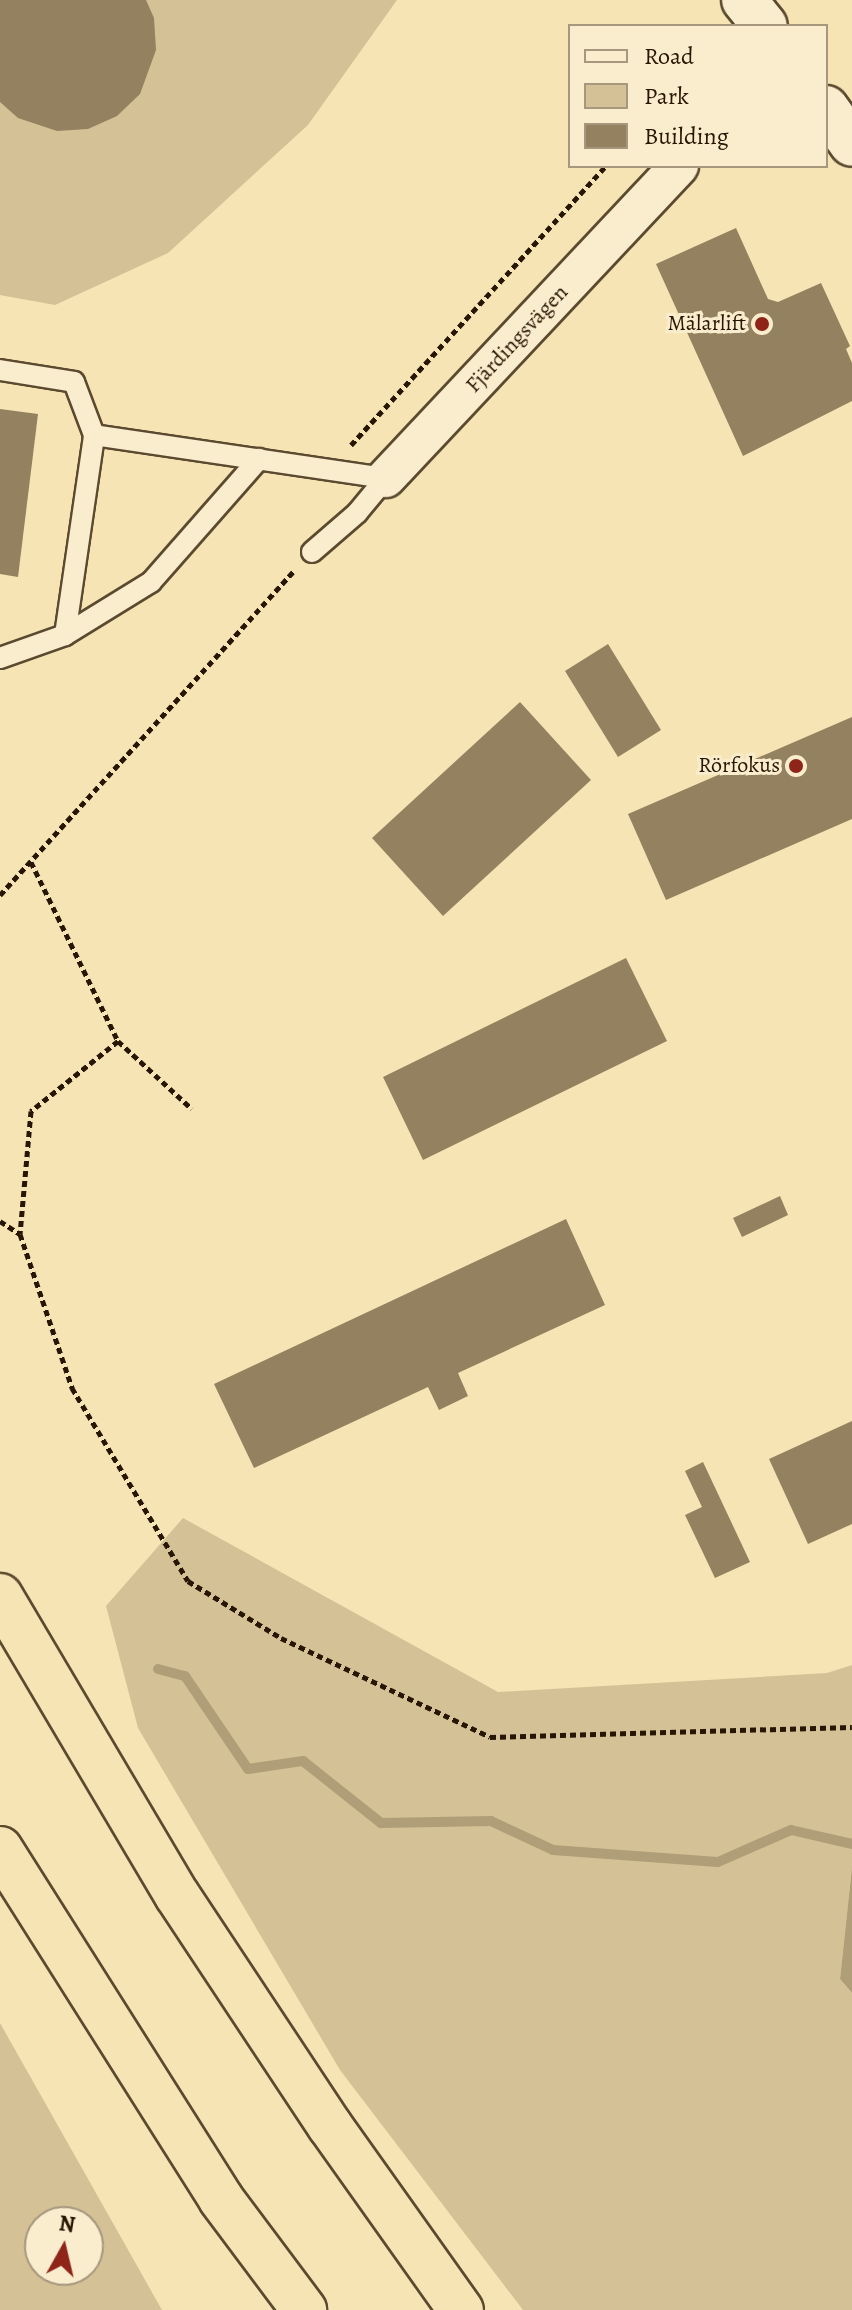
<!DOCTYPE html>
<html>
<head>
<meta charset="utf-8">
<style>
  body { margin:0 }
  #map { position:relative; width:852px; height:2310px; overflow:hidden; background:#f7e4b4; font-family:Alegreya,serif }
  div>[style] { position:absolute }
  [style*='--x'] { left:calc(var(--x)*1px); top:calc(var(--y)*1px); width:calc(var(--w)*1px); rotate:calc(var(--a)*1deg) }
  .green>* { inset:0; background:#d4c196 }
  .water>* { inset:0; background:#b09e78 }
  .stream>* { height:10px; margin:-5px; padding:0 5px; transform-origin:5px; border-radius:5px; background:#b09e78 }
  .building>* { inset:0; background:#93815f }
  .path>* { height:5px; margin-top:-2.5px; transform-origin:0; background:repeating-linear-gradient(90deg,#271603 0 6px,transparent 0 10px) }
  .roads { filter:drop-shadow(2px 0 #5b4a2f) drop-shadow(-2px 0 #5b4a2f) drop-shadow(0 2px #5b4a2f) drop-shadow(0 -2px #5b4a2f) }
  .lane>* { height:20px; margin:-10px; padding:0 10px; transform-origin:10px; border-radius:10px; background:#faedce }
  .street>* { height:38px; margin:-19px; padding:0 19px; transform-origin:19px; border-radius:19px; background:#faedce }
  .secondary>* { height:44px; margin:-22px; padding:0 22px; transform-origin:22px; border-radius:22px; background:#faedce }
  .highway>* { height:44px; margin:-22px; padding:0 22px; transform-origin:22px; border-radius:22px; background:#f7e4b4 }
  .dots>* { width:22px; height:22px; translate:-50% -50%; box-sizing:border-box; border:4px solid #faedce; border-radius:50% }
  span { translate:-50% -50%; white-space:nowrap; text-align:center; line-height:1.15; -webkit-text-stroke:6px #faedce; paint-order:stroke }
  .poi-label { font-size:22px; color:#271603 }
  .right { translate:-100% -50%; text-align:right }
  .street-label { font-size:22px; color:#271603 }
  .legend { position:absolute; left:568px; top:24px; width:260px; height:144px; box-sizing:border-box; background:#faedce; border:2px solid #a6977d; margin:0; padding:10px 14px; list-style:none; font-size:24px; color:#271603 }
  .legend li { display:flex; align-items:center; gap:16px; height:40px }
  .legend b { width:40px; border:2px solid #a6977d }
  .north { position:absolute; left:24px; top:2206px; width:80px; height:80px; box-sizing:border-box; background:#faedce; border:2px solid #a6977d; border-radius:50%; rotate:8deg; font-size:22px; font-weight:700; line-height:32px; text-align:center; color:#271603 }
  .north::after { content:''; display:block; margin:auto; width:28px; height:36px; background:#8f2418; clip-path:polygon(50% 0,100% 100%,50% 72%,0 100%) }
</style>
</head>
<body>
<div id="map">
  <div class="green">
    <i style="clip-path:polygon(0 0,397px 0,308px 125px,168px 253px,55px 305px,0 295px)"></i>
    <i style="clip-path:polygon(183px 1518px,498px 1692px,827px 1673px,852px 1665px,852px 1867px,840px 1979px,852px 1993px,852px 2310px,523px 2310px,340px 2070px,138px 1728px,106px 1606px)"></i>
    <i style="clip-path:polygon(evenodd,0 2023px,162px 2310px,0 2310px,0 2023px,40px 2222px,88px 2222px,88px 2270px,40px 2270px,40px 2222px)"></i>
  </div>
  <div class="water">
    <i style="clip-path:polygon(852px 1867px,852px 1993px,840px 1979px)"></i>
  </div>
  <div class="stream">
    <i style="--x:158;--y:1669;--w:28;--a:15"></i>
    <i style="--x:185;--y:1676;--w:112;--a:55.9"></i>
    <i style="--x:248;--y:1769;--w:56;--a:-8.3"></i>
    <i style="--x:303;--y:1761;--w:100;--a:38.5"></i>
    <i style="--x:381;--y:1823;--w:110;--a:-1"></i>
    <i style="--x:491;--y:1821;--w:68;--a:25.1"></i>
    <i style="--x:553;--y:1850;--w:165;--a:4.2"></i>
    <i style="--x:718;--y:1862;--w:80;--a:-23.7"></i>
    <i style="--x:791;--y:1830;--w:63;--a:12.9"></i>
  </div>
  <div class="building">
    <i style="clip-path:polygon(0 0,146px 0,154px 18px,156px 50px,140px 94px,117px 116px,88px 129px,57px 131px,18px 118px,0 102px)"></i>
    <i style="clip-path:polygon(736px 228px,768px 299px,778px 302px,821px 283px,850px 346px,846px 349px,852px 363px,852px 401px,743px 456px,656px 264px)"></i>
    <i style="clip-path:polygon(0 409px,38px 414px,18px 577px,0 574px)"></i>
    <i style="clip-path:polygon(608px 644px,661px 730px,618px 757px,565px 671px)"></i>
    <i style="clip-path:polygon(520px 702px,591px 780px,443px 916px,372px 838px)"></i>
    <i style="clip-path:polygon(852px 717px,852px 819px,666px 900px,628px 814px)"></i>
    <i style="clip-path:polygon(626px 958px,667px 1041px,423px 1160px,383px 1077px)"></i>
    <i style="clip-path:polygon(780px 1196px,788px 1215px,742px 1237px,733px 1218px)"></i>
    <i style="clip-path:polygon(566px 1219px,605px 1305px,458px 1373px,468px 1396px,439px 1410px,428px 1387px,254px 1468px,214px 1384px)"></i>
    <i style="clip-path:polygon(852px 1421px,852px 1524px,808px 1544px,769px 1459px)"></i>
    <i style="clip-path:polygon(703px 1462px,750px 1562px,715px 1578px,685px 1515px,702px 1507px,685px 1471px)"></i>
  </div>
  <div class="path">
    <i style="--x:351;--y:445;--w:378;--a:-47.6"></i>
    <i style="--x:31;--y:862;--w:199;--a:64.1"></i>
    <i style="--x:118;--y:1041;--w:100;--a:42.6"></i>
    <i style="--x:0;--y:895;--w:439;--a:-47.8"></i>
    <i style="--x:118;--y:1041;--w:112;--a:141.2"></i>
    <i style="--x:31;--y:1111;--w:123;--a:95.1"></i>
    <i style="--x:20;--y:1234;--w:163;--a:71.3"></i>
    <i style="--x:72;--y:1388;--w:225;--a:59"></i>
    <i style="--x:188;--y:1581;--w:109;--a:31.5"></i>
    <i style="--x:281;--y:1638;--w:231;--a:25.3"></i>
    <i style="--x:490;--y:1737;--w:362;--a:-1.6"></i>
    <i style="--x:0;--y:1221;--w:24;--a:33"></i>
  </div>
  <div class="roads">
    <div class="lane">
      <i style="--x:0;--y:370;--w:75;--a:9.2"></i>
      <i style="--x:74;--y:382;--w:57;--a:69.3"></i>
      <i style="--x:312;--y:552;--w:60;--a:-40.9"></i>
      <i style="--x:357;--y:513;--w:45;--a:-50.4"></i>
      <i style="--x:65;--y:635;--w:202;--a:-81.7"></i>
      <i style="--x:94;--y:435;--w:295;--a:8.4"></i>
      <i style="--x:0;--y:658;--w:69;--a:-19.5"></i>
      <i style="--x:65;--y:635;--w:101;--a:-31.6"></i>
      <i style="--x:151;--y:582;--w:164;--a:-48.7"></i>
    </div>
    <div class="street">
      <i style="--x:386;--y:478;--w:428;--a:-46.8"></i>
    </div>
    <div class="secondary">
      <i style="--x:744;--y:0;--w:33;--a:51"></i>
      <i style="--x:826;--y:108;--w:44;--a:54.2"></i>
    </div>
    <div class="highway">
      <i style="--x:0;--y:1596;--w:347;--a:59.4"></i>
      <i style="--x:177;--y:1895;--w:277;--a:56.5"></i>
      <i style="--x:330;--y:2126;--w:226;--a:54.6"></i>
      <i style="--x:0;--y:1849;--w:414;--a:57.7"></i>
      <i style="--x:221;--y:2199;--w:139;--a:53.2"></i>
    </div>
  </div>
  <div class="dots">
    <i style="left:762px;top:324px;background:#8f2418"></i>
    <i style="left:796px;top:766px;background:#8f2418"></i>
  </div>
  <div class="poi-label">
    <span class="right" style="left:746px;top:324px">Mälarlift</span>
    <span class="right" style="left:780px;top:766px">Rörfokus</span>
  </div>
  <div class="street-label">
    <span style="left:517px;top:339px;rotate:-47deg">Fjärdingsvägen</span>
  </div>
  <ul class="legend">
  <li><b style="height:10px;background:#faedce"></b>Road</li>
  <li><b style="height:22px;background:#d4c196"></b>Park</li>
  <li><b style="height:22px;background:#93815f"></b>Building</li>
  </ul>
  <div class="north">N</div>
</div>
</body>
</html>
